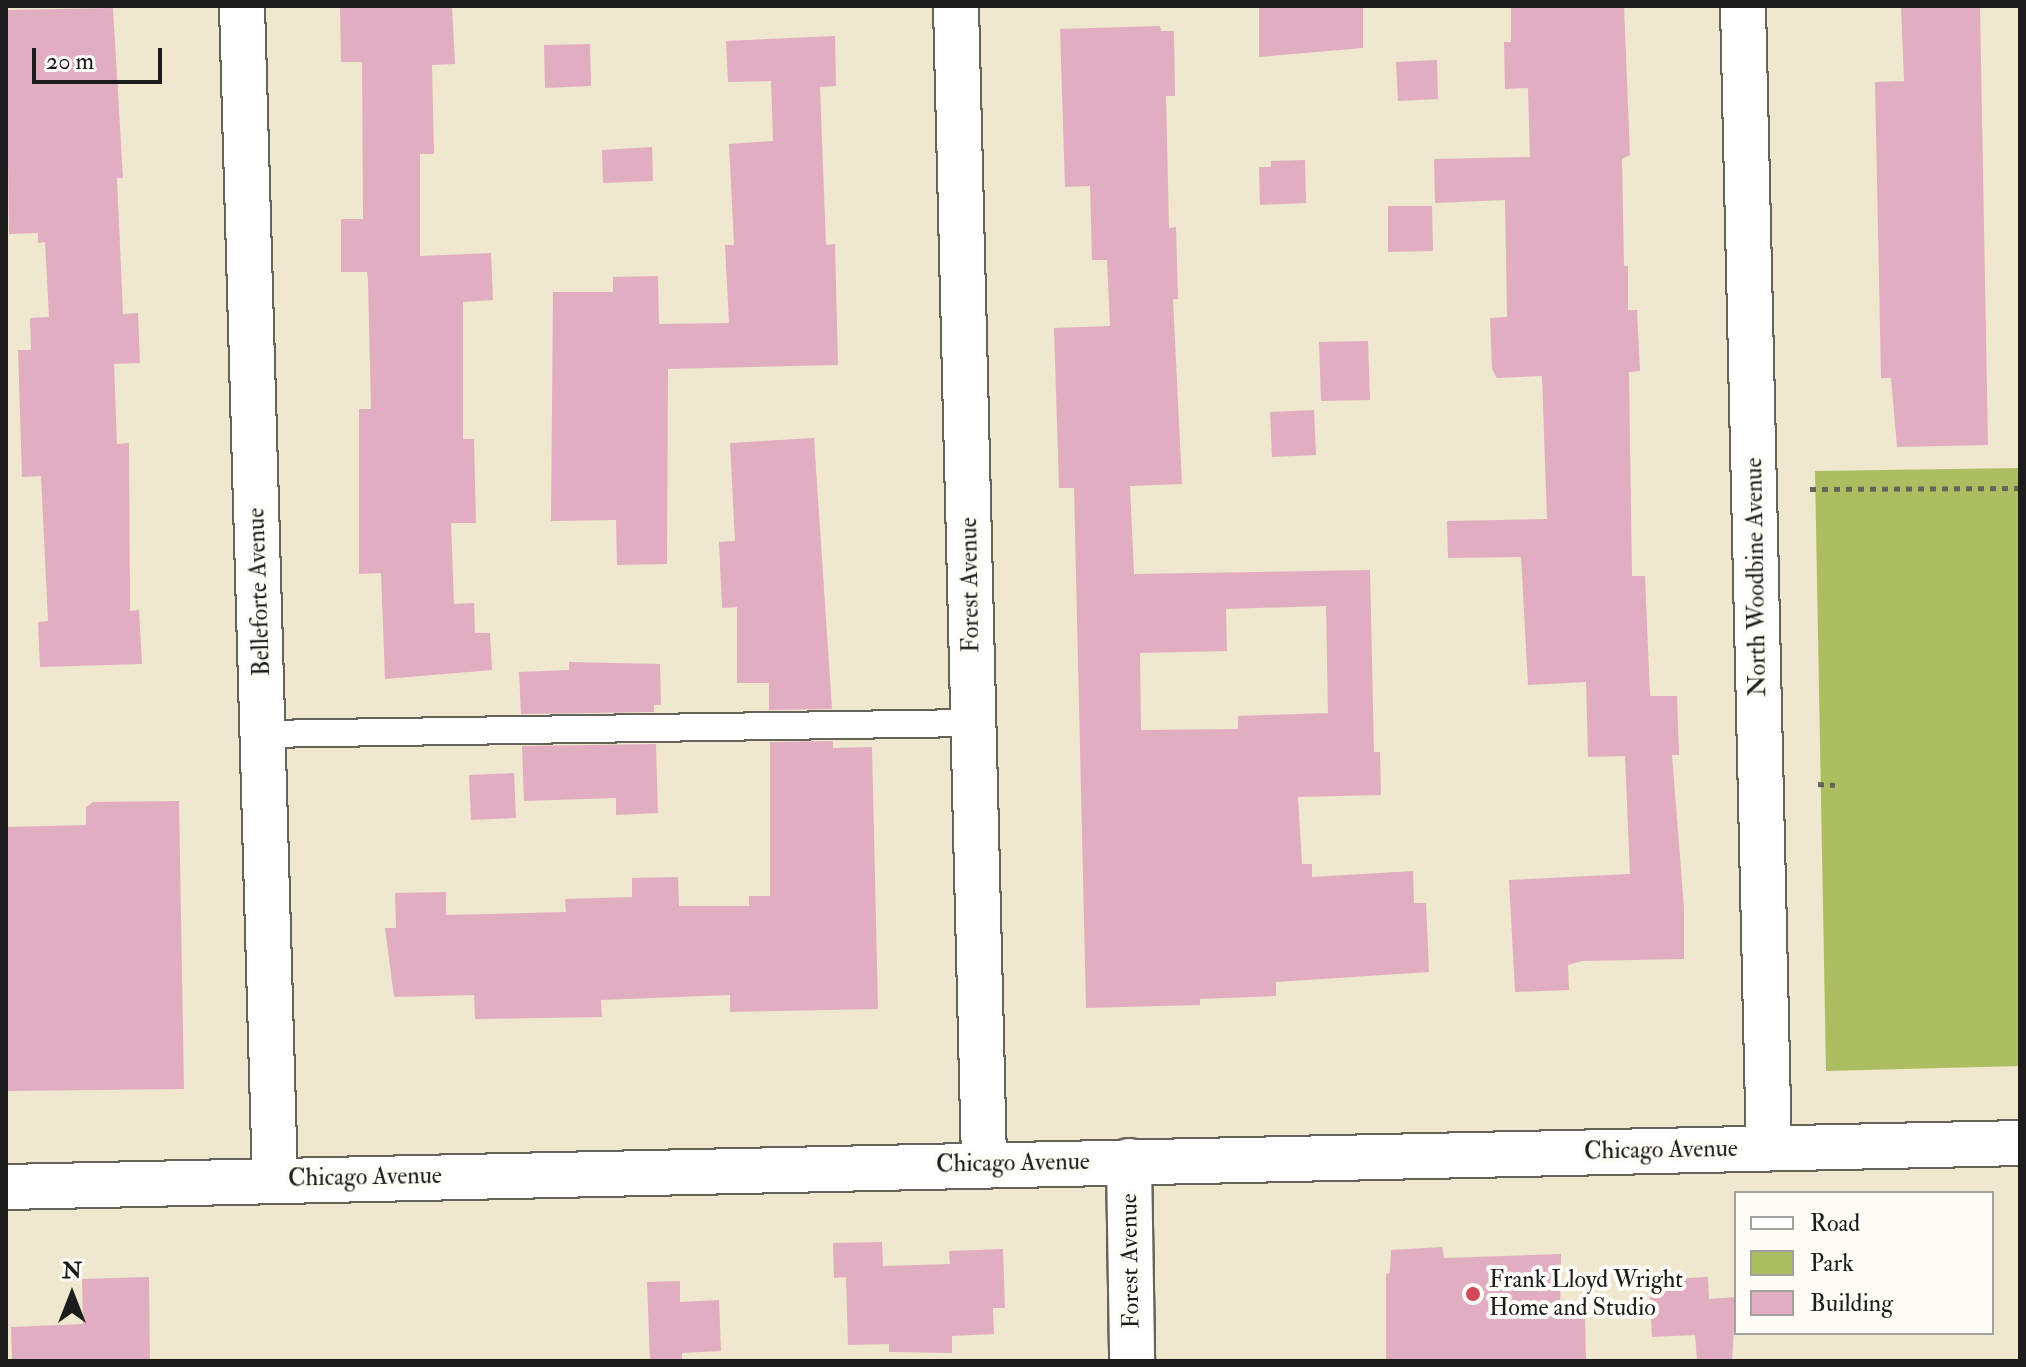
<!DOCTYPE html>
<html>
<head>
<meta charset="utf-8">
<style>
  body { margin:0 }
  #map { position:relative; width:2026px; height:1367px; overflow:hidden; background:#efe8ce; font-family:"IM FELL Double Pica",serif }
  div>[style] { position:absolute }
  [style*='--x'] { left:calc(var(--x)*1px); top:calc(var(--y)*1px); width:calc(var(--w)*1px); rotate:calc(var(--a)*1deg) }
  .green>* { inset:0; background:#adbe62 }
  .building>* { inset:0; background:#e1adc0 }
  .path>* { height:5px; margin-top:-2.5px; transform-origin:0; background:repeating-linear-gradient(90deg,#66635a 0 6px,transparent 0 12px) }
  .roads { filter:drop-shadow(2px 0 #66635a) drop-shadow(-2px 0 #66635a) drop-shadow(0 2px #66635a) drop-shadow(0 -2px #66635a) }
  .service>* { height:26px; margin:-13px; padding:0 13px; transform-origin:13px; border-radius:13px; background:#fff }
  .minor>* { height:44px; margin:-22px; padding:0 22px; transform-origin:22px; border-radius:22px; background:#fff }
  .secondary>* { height:44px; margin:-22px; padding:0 22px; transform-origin:22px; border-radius:22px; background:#fff }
  .dots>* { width:22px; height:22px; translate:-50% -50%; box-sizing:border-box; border:4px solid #fdfcf7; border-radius:50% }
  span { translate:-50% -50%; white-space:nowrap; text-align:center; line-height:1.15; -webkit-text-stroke:8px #fdfcf7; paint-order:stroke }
  .street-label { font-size:24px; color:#1c1c1c }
  .poi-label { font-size:24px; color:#1c1c1c }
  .left { translate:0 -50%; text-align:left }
  .frame { position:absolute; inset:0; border:8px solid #1c1c1c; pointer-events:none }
  .legend { position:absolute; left:1734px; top:1191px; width:260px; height:144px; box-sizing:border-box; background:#fdfcf7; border:2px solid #a3a29f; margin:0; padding:10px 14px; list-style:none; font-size:24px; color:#1c1c1c }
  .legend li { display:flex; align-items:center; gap:16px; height:40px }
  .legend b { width:40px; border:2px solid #a3a29f }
  .north { position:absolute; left:32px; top:1255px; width:80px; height:80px; -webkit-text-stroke:6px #fdfcf7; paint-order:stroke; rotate:0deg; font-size:22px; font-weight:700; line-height:32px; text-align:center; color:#1c1c1c }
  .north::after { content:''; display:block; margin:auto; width:28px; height:36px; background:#1c1c1c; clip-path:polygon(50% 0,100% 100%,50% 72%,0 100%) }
  .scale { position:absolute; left:32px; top:48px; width:130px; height:36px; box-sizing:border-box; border:4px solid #1c1c1c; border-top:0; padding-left:10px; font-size:24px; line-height:28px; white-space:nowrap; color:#1c1c1c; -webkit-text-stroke:6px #fdfcf7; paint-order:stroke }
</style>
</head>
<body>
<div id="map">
  <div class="green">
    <i style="clip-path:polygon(2020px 468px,2020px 1066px,1826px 1071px,1815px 471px)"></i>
  </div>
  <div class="building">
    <i style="clip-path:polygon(452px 6px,455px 64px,432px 65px,434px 154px,420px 154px,420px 256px,491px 253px,493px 300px,463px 302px,463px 439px,474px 439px,476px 523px,451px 523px,454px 604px,474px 603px,475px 633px,490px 633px,492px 670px,385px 679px,381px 573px,359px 574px,359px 409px,371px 409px,368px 281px,367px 272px,341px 272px,341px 219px,363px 219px,362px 62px,341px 62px,340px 8px)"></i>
    <i style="clip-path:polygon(1259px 6px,1363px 8px,1363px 48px,1259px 57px)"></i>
    <i style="clip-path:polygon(1511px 6px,1624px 6px,1630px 155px,1622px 159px,1624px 266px,1628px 266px,1628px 310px,1637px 310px,1640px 371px,1629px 372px,1632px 576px,1645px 576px,1650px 696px,1677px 696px,1679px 755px,1672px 755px,1684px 908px,1684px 959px,1582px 961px,1568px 965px,1569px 990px,1515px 992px,1509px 880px,1630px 874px,1625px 756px,1588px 757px,1586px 682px,1528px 685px,1521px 557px,1448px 558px,1447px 521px,1547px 519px,1542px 376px,1497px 378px,1492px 369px,1490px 318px,1507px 317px,1505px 200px,1435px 203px,1434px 159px,1530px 157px,1528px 88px,1505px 89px,1504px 42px,1511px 42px)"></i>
    <i style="clip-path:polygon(1901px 6px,1980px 6px,1988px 445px,1897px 447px,1891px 378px,1881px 378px,1875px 82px,1904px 81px)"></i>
    <i style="clip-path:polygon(113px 8px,123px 178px,117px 178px,123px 314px,138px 313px,140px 363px,114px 364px,117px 444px,129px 443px,130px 611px,139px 610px,142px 664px,40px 667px,38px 622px,48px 621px,41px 476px,22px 477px,18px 350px,31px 350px,30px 318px,49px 317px,45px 242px,38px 243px,38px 233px,9px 234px,6px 10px)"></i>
    <i style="clip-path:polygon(evenodd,1160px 26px,1161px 31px,1174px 31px,1175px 96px,1166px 96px,1169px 228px,1176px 227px,1178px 299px,1173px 299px,1182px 484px,1130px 486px,1134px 574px,1370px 570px,1374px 752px,1380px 752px,1381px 795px,1298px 797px,1302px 864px,1312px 864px,1312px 877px,1413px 871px,1414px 903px,1426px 903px,1429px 972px,1276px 982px,1276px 996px,1200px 999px,1200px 1005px,1086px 1008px,1074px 488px,1059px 488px,1054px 328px,1110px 326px,1107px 260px,1092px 260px,1090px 186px,1065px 187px,1060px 29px,1160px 26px,1326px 606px,1328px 713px,1238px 716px,1238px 729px,1141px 730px,1140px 653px,1227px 651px,1226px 609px,1326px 606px)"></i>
    <i style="clip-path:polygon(835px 36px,836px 86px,820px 87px,826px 245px,835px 244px,838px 365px,668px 369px,667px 564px,617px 565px,616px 520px,551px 521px,553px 292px,613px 292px,613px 277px,658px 276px,659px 324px,729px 323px,725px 245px,734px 245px,729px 144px,773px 141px,771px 81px,728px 82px,726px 41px)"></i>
    <i style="clip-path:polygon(590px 44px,591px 86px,545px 88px,544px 45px)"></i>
    <i style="clip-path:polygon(1437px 60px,1438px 99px,1398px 101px,1396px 62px)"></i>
    <i style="clip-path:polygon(652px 147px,653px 181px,603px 183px,602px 150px)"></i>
    <i style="clip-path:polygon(1305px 160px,1306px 203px,1260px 205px,1259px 167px,1271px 167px,1271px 161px)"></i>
    <i style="clip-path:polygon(1388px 206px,1432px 206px,1433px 251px,1388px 252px)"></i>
    <i style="clip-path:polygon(1368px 341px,1370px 400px,1321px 401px,1319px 342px)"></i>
    <i style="clip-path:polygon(1314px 410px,1316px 455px,1272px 457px,1270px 412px)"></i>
    <i style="clip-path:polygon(814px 438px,832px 709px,769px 710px,769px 683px,737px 683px,737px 607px,722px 608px,719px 542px,735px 541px,730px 443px)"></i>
    <i style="clip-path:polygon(569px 662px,660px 664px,661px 705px,654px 705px,654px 712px,521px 714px,519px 672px,569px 670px)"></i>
    <i style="clip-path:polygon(833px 741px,833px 748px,872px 747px,878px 1009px,730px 1012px,730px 995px,601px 1000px,602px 1017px,475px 1019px,474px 995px,394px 997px,385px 928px,396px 928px,395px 893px,446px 892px,446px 915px,566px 912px,565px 899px,632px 897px,632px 878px,678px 877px,679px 906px,749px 906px,749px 896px,770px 896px,770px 742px)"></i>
    <i style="clip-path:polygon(656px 744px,658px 813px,616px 815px,616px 798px,524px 801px,522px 746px)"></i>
    <i style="clip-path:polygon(514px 773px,516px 818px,471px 820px,469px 775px)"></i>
    <i style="clip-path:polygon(179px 801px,184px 1089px,6px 1091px,6px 827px,86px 825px,86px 807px,93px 802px)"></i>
    <i style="clip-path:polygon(882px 1242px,883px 1266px,950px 1264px,949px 1251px,1003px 1249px,1005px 1308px,993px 1308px,994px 1334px,952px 1336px,952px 1353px,889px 1352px,889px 1344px,848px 1345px,846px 1277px,834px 1278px,833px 1243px)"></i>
    <i style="clip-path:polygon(1442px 1247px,1444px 1258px,1561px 1254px,1560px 1316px,1585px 1315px,1586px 1361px,1386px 1361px,1386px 1274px,1390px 1273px,1391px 1250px)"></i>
    <i style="clip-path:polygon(149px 1277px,150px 1361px,12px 1361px,11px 1327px,83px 1324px,82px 1279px)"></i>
    <i style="clip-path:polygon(1708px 1277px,1709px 1299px,1736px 1297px,1732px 1361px,1697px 1361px,1695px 1335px,1652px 1337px,1649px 1280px)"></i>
    <i style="clip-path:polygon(680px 1281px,680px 1302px,719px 1300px,721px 1351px,682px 1353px,682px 1361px,650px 1361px,647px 1282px)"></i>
  </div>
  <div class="path">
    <i style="--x:1810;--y:489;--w:210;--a:-0.3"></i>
    <i style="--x:1818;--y:784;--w:17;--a:3"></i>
  </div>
  <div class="roads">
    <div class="service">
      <i style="--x:262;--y:734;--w:711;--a:-0.89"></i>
    </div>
    <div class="minor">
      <i style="--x:242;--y:6;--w:1173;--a:88.39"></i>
      <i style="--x:956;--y:6;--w:1158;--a:88.61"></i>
      <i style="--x:1743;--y:6;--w:1142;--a:88.7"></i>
      <i style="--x:1129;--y:1161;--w:200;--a:89.1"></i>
    </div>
    <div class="secondary">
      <i style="--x:6;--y:1187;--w:2014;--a:-1.25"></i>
    </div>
  </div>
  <div class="dots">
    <i style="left:1473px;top:1294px;background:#d1495b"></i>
  </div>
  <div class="street-label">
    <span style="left:1756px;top:577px;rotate:-91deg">North Woodbine Avenue</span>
    <span style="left:970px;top:585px;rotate:-91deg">Forest Avenue</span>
    <span style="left:259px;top:592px;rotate:-92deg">Belleforte Avenue</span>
    <span style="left:1661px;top:1150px;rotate:-1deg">Chicago Avenue</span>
    <span style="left:1013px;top:1163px;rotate:-1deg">Chicago Avenue</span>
    <span style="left:365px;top:1177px;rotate:-1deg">Chicago Avenue</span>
    <span style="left:1130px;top:1261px;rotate:-91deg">Forest Avenue</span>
  </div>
  <div class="poi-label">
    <span class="left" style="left:1489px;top:1294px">Frank Lloyd Wright<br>Home and Studio</span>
  </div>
  <div class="frame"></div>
  <ul class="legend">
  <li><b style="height:10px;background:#fff"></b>Road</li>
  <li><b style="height:22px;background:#adbe62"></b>Park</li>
  <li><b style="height:22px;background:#e1adc0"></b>Building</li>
  </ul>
  <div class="north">N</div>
  <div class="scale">20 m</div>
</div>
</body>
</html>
